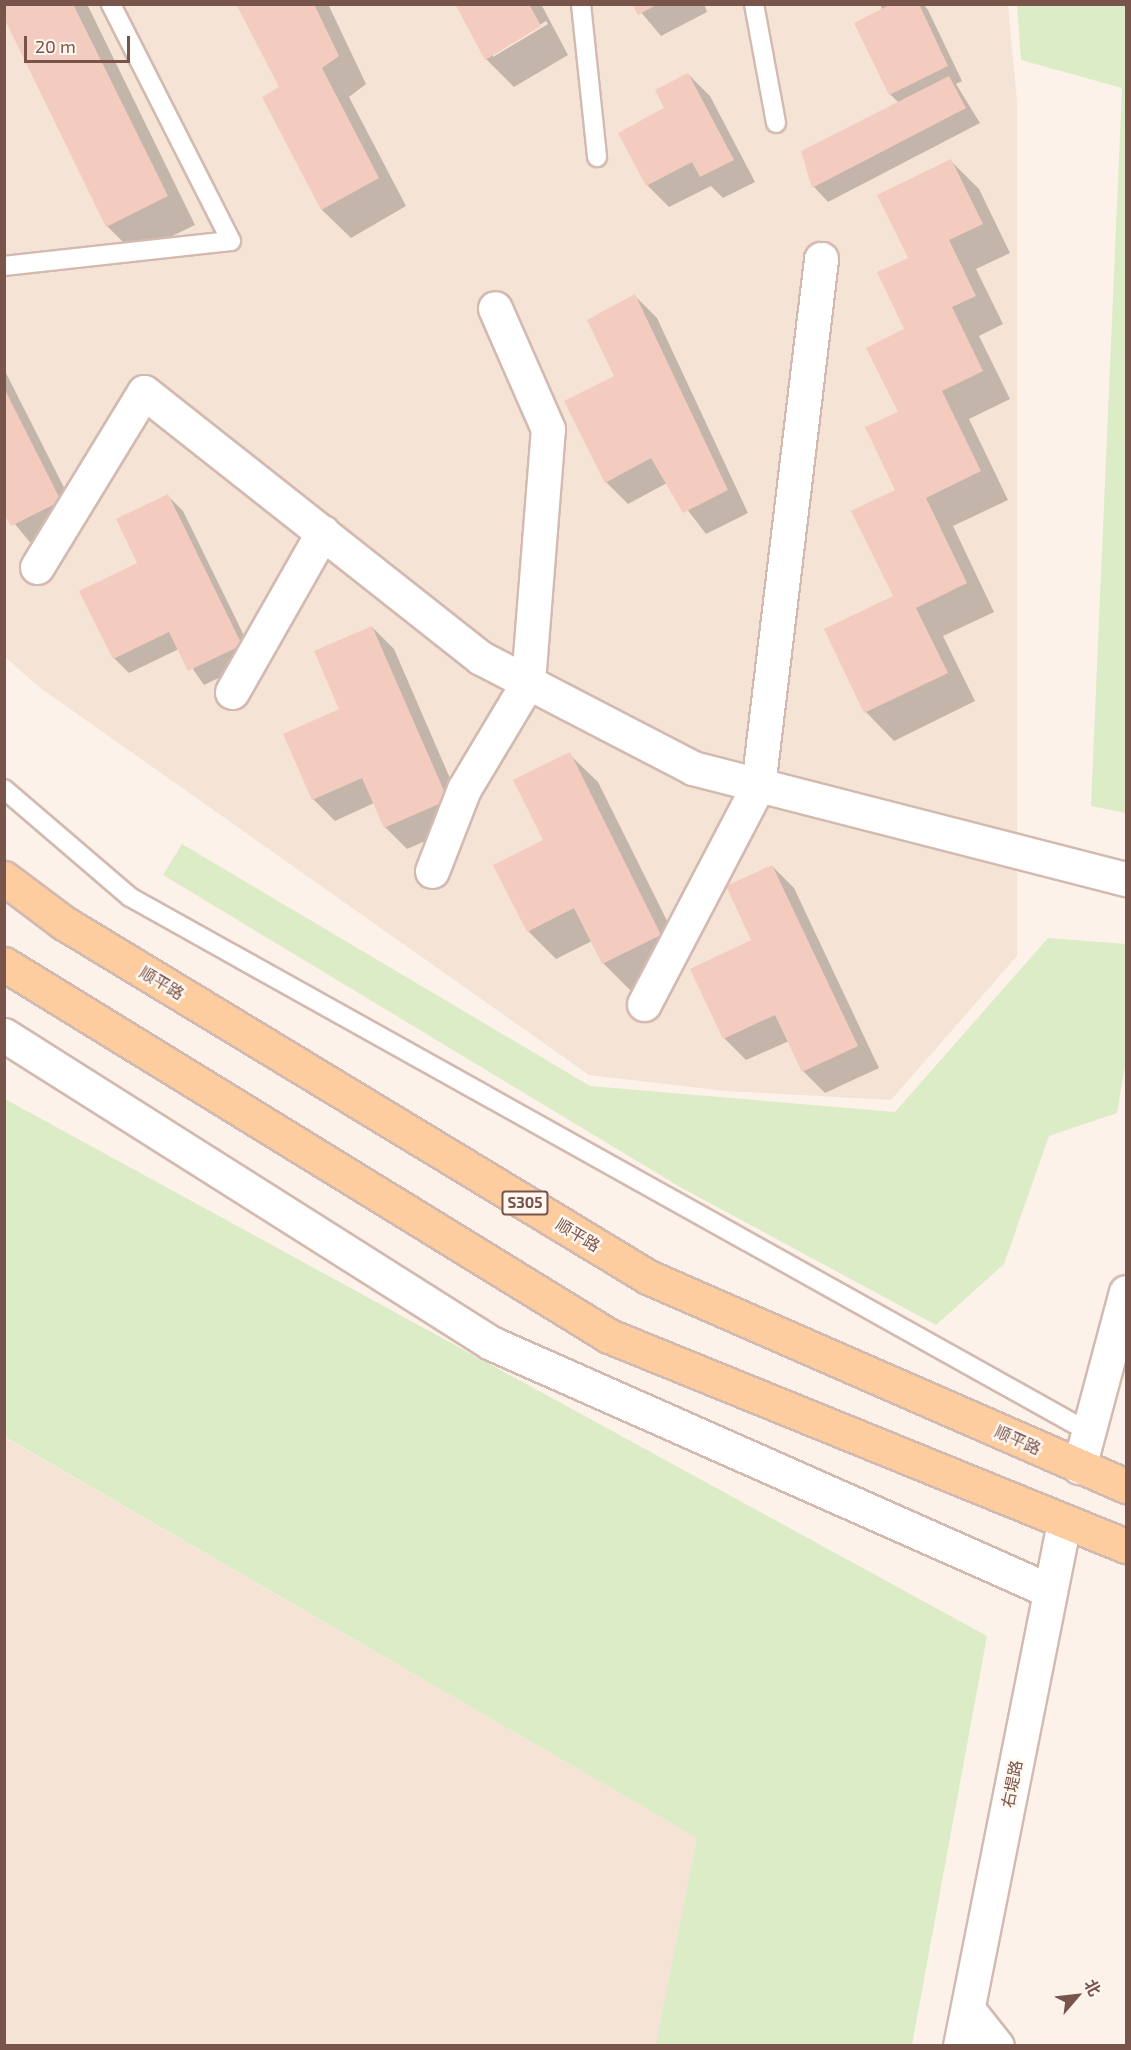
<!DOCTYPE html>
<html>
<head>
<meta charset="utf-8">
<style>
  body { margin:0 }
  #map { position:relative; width:1131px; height:2050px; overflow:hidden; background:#fdf2e9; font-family:"Exo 2","Noto Sans SC",sans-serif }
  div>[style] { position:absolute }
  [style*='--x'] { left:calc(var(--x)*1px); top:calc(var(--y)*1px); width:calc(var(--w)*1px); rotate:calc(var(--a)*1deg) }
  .residential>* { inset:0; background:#f5e3d6 }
  .green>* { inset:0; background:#dbecc6 }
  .shadow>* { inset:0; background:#0003 }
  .building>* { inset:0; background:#f4ccbf }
  .roads { filter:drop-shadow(2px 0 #d3bab0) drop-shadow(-2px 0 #d3bab0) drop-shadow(0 2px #d3bab0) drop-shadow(0 -2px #d3bab0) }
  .service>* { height:18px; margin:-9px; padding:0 9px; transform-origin:9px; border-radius:9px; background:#fff }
  .minor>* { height:33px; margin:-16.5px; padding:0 16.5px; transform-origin:16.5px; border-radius:16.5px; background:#fff }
  .secondary>* { height:33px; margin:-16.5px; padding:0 16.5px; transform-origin:16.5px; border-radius:16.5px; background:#fff }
  .primary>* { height:33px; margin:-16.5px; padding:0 16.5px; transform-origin:16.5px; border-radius:16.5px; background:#fdcc9f }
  span { translate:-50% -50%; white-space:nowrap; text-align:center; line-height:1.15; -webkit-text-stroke:5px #fff7f0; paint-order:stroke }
  .shield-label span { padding:2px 4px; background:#fff7f0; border:2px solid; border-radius:4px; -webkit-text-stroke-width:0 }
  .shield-label { font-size:15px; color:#79544a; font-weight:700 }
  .street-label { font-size:16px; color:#79544a }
  .frame { position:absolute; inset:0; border:6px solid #79544a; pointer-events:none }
  .north { position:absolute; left:1047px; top:1966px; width:60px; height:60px; -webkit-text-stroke:4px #fff7f0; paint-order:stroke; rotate:62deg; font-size:16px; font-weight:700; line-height:24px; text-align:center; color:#79544a }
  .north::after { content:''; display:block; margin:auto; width:21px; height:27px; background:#79544a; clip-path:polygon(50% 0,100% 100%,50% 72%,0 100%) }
  .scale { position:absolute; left:24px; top:36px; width:106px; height:27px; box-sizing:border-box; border:3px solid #79544a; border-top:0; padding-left:8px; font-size:18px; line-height:21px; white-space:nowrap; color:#79544a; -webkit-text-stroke:4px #fff7f0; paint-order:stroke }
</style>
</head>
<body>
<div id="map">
  <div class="residential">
    <i style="clip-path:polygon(5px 5px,1008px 5px,1017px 101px,1017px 956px,891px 1100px,725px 1091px,589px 1075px,39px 687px,5px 657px)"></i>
    <i style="clip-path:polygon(4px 1437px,697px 1838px,657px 2045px,5px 2045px)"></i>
  </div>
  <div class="green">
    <i style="clip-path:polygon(1017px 5px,1126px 5px,1126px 813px,1091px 806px,1122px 88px,1021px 60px)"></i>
    <i style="clip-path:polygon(182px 844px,590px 1086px,895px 1112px,1048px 938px,1126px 944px,1126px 1060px,1117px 1113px,1049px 1136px,1004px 1264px,936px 1325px,680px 1187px,163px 875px)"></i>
    <i style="clip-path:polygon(5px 1099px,987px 1636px,912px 2045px,656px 2045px,697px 1838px,5px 1437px)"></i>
  </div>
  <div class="shadow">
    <i style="clip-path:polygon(4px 4px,87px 4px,195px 225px,135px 254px,107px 226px)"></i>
    <i style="clip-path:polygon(237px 4px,328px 4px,366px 84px,349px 97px,406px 206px,351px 238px,322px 210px,264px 97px,281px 87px)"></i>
    <i style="clip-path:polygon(evenodd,456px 4px,541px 4px,568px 55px,514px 87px,486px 59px,456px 4px,546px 21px,548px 24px,493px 57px,493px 53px,546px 21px)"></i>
    <i style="clip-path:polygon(634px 4px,704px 4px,707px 12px,661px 36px)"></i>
    <i style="clip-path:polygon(881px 4px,923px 4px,928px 10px,962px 81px,956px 84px,980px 123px,828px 202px,814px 187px,803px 152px,899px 103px,890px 94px)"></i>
    <i style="clip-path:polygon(688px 74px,710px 96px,755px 182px,723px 198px,711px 186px,669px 207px,647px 185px,620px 133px,666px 109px)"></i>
    <i style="clip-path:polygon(951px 161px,979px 189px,1010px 253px,976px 269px,1003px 324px,979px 336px,1010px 399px,969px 419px,1008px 500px,953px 526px,994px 612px,943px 636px,975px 701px,894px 741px,866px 712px,826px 630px,895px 597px,910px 258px)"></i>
    <i style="clip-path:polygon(635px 296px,657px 318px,748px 513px,706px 534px,667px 483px,628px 504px,606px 482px,566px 401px,616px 376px)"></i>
    <i style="clip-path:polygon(4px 369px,82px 523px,34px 547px,4px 511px)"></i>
    <i style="clip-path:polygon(168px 496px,183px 511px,256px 660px,204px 685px,179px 649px,129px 673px,114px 658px)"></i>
    <i style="clip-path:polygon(372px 627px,394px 649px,469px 822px,407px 849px,385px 827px,374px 803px,335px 821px,313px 799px)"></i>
    <i style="clip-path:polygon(569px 754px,598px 782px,688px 963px,631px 991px,603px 963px,592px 941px,556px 959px,528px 931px)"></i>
    <i style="clip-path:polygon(772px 866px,794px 888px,879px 1068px,825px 1093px,803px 1071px,789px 1041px,746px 1060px,724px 1038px)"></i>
  </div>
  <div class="building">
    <i style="clip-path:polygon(4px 4px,73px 4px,168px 196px,106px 227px,4px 18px)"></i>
    <i style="clip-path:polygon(236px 4px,314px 4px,339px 56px,322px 68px,379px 178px,321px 210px,262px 97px,279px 87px)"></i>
    <i style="clip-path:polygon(455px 4px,529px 4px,541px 26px,485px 60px)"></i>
    <i style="clip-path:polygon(632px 4px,658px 4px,638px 15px)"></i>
    <i style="clip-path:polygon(891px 4px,919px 4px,948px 66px,889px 95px,854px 23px)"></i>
    <i style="clip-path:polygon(688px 73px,734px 160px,700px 177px,692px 162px,646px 186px,618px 133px,664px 108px,655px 90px)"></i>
    <i style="clip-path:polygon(949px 76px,966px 108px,812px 188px,801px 151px)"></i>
    <i style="clip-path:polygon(951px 159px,983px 224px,949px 240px,976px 296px,952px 307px,983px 371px,942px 391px,981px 471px,926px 498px,967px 583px,916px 608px,948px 673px,864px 713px,824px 629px,893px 596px,851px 511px,895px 490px,865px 427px,898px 412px,866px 348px,904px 329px,877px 272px,908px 258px,877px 195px)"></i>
    <i style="clip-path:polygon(635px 294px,728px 490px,683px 513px,651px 458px,605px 483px,564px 401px,614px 376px,587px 320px)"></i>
    <i style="clip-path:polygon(4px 388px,61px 501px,11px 526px,4px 514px)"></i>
    <i style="clip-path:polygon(168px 494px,242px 645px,188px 671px,169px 632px,113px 659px,79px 591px,137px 563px,116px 519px)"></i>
    <i style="clip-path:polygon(372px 626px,448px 800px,384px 828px,362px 778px,312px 800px,283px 734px,339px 709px,314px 651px)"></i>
    <i style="clip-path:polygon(570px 752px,661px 935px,602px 964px,574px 908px,527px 932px,493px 865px,543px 840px,513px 780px)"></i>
    <i style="clip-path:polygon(772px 865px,858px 1046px,802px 1072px,775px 1015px,723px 1039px,690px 969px,751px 940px,726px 886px)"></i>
  </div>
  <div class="roads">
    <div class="service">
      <i style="--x:581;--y:4;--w:154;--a:84"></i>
      <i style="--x:754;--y:4;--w:121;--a:79.5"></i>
      <i style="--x:4;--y:266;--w:228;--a:-6.3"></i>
      <i style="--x:231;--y:241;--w:266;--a:-116.9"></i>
      <i style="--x:4;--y:789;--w:166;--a:40.6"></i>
      <i style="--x:130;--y:897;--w:1098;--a:29.16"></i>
    </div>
    <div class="minor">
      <i style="--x:37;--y:567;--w:205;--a:-58.6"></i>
      <i style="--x:144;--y:392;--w:429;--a:38.3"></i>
      <i style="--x:481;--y:658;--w:239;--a:27.4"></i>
      <i style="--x:693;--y:768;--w:447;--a:14.4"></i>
      <i style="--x:232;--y:692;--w:184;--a:-60.4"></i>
      <i style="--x:432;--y:871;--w:88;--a:-68.7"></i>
      <i style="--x:464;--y:789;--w:125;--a:-59.1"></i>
      <i style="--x:528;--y:682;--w:254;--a:-85.5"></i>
      <i style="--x:548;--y:429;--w:132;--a:-113.7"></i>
      <i style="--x:644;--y:1004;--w:246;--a:-62.4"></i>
      <i style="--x:758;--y:786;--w:531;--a:-83.18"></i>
      <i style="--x:4;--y:1035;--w:576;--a:32.31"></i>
      <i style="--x:491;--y:1343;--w:609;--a:23.91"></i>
    </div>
    <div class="secondary">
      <i style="--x:1079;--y:1467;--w:181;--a:-75"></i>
      <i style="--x:970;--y:2012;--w:43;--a:51.5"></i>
      <i style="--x:960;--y:2046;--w:534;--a:-78.77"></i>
    </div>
    <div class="primary">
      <i style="--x:4;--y:878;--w:75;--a:36.9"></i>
      <i style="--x:64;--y:923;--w:683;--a:31.22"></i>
      <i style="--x:648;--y:1277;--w:522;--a:23.62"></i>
      <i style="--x:4;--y:964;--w:710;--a:31.59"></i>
      <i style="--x:609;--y:1336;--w:558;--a:22.11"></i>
    </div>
  </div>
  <div class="shield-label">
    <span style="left:525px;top:1203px">S305</span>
  </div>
  <div class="street-label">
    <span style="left:162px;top:983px;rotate:31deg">顺平路</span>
    <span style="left:578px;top:1235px;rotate:31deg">顺平路</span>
    <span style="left:1018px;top:1440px;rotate:24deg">顺平路</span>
    <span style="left:1012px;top:1784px;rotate:-79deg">右堤路</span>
  </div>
  <div class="frame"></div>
  <div class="north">北</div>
  <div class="scale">20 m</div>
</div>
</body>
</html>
